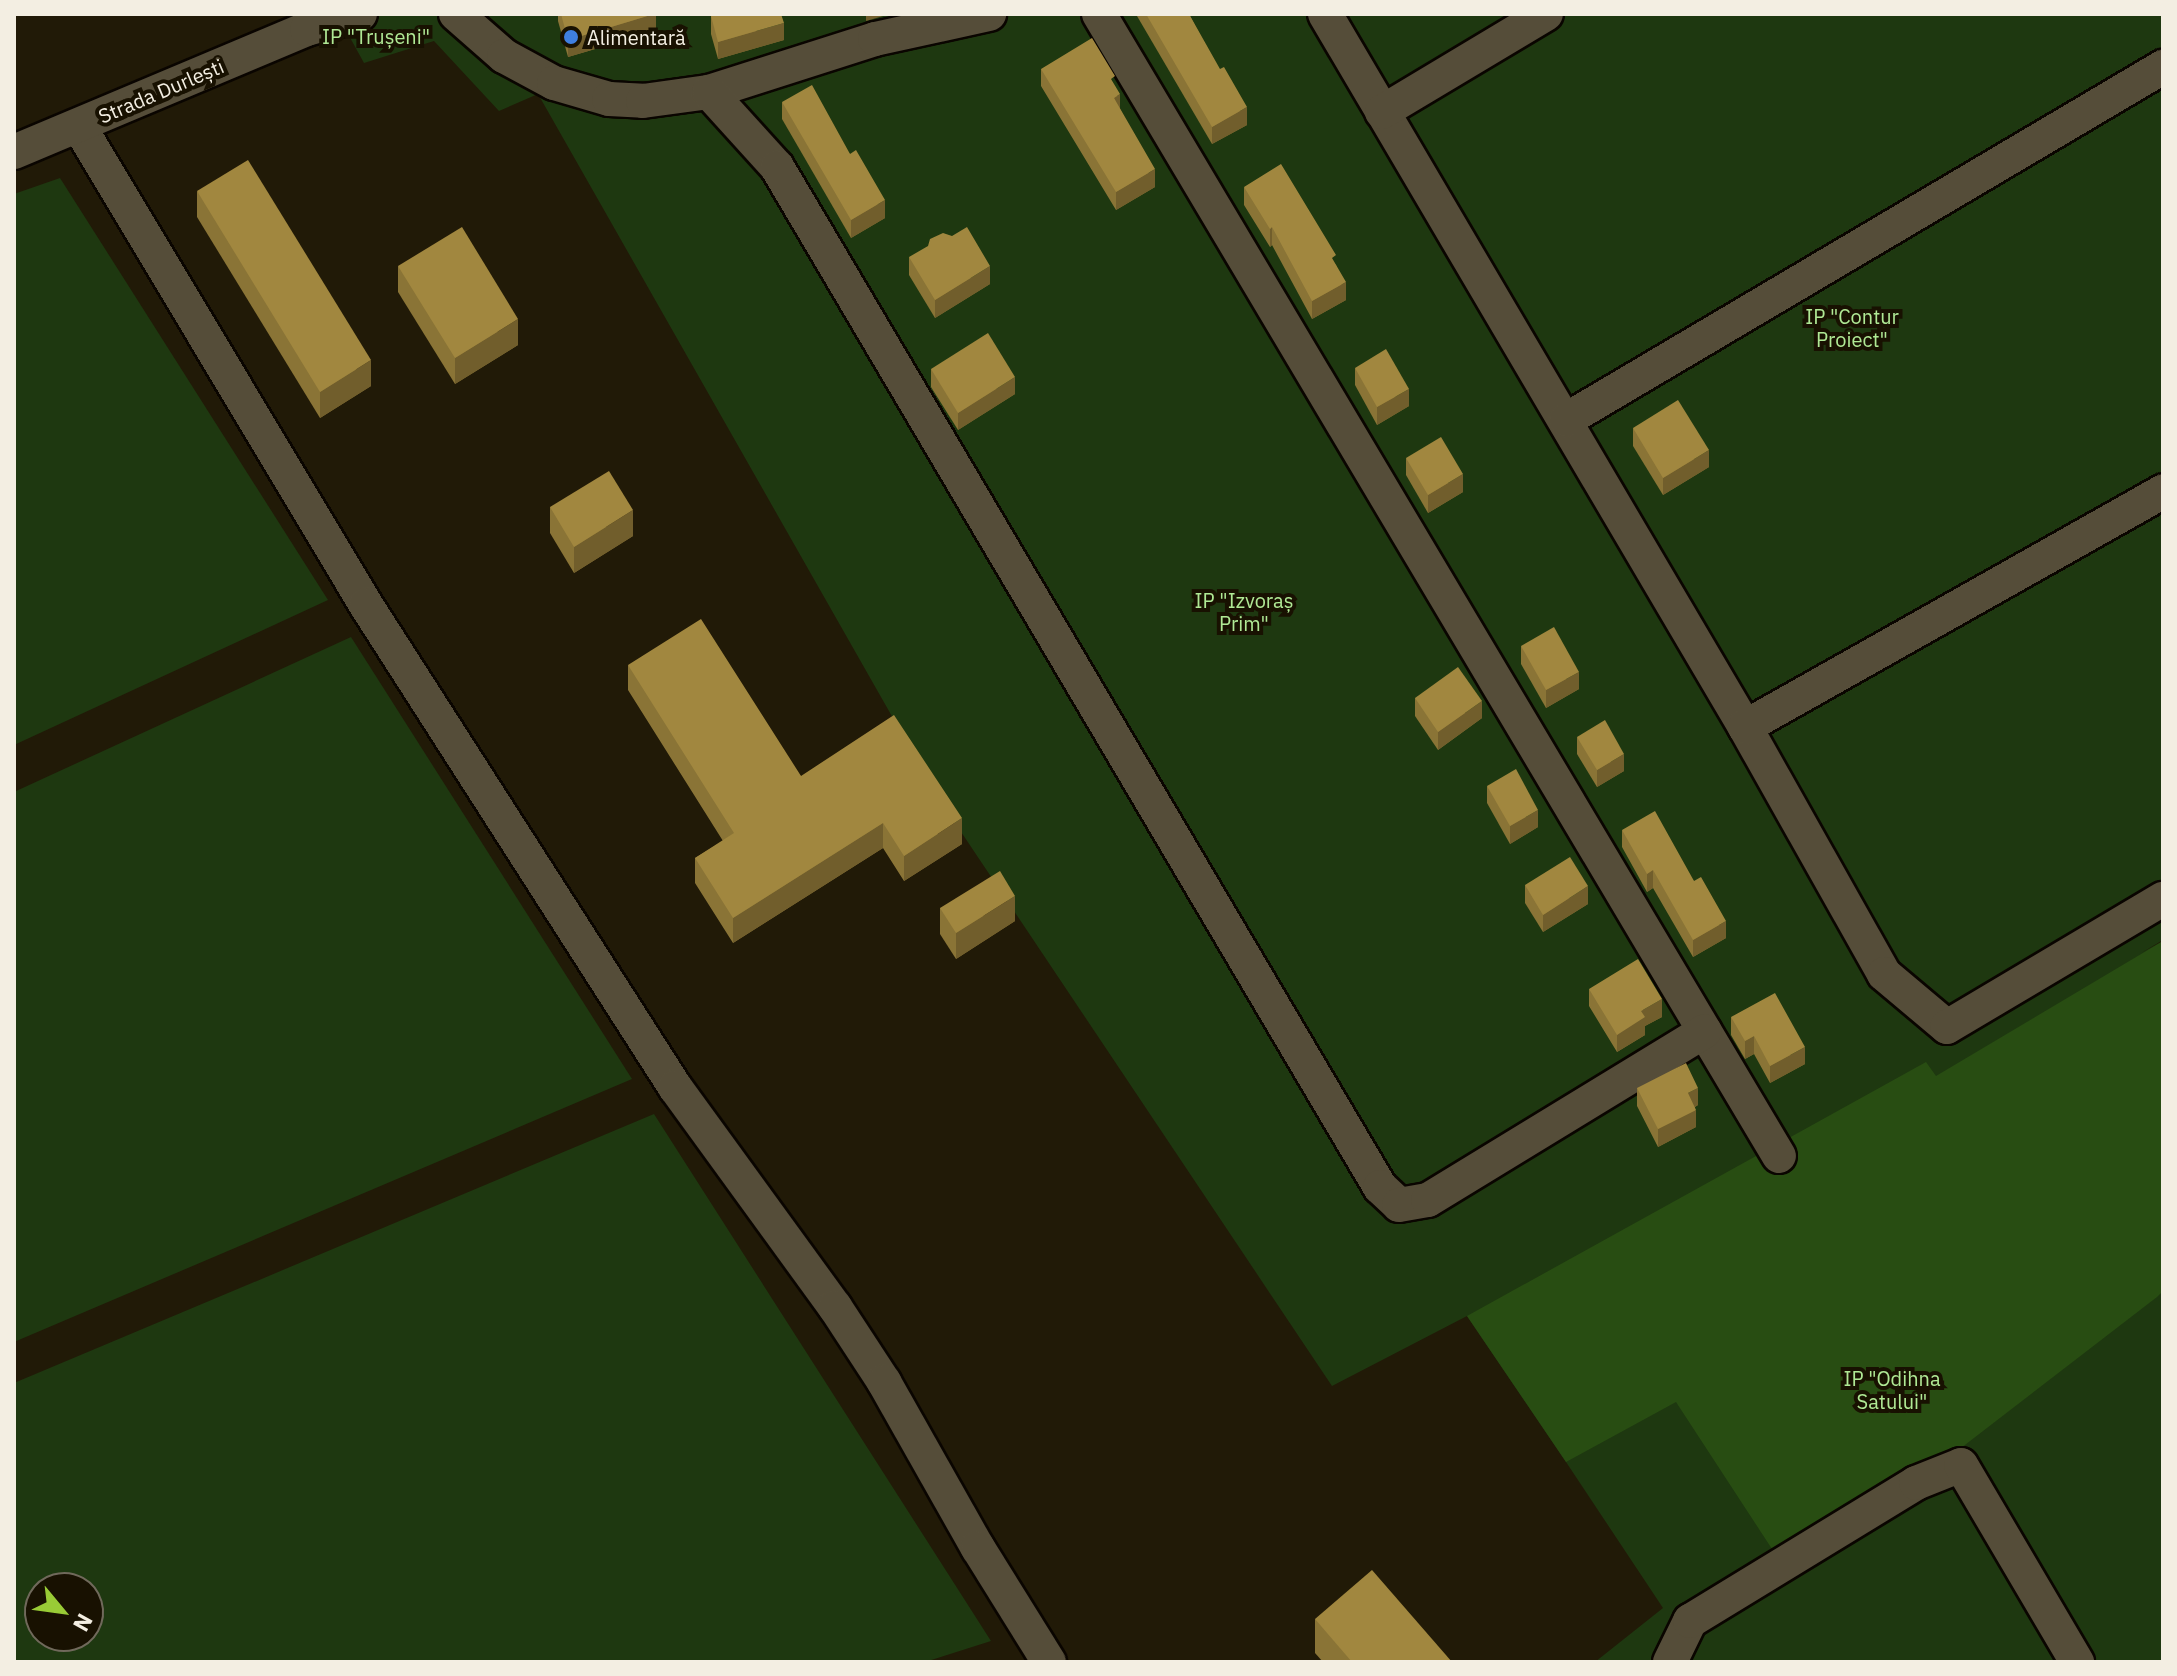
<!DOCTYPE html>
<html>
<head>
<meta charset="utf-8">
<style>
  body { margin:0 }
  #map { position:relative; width:2177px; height:1676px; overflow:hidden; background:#211a07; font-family:"IBM Plex Sans",sans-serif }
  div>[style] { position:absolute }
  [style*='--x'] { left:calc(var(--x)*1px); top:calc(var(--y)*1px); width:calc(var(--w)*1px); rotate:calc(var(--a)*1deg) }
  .green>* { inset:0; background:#1e3810 }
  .forest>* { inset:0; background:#284d12 }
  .roads { filter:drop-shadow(2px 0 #0a0500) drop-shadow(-2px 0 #0a0500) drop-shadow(0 2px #0a0500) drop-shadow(0 -2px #0a0500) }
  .minor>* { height:34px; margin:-17px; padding:0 17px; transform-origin:17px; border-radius:17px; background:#554d39 }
  .wall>* { inset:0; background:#8a7436 }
  .shaded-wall>* { inset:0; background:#715e2c }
  .building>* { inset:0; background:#a1873f }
  .dots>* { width:22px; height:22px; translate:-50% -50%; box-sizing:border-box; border:4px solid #181101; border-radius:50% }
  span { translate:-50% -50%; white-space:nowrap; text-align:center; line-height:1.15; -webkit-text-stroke:8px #181101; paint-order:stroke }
  .park-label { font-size:20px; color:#b0e995 }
  .poi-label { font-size:20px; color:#f3eee2 }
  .left { translate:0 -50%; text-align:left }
  .street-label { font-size:20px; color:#f3eee2 }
  .frame { position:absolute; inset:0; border:16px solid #f3eee2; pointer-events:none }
  .north { position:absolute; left:24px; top:1572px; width:80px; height:80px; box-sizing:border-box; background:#181101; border:2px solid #70695b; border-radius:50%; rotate:119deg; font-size:22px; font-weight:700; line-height:32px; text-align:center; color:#f3eee2 }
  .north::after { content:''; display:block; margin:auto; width:28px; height:36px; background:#99cb36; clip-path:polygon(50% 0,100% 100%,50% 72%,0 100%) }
</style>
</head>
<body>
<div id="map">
  <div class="green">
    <i style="clip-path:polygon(337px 14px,2163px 14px,2163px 940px,2141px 953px,2163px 941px,2163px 1662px,1595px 1662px,1663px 1608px,1566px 1462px,1467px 1316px,1332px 1386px,939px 799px,538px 94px,499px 111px,434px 41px,364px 63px)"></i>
    <i style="clip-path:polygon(60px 178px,328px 600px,14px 745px,14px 194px)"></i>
    <i style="clip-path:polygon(351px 637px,632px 1079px,14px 1342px,14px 792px)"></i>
    <i style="clip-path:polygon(evenodd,654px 1114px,991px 1641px,925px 1662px,14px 1662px,14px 1383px,654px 1114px,40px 1588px,88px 1588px,88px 1636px,40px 1636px,40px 1588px)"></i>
  </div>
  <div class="forest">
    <i style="clip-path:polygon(2163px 941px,2163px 1291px,2157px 1297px,1948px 1458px,1772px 1549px,1676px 1402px,1566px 1462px,1467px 1316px,1926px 1062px,1936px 1076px)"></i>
  </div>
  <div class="roads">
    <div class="minor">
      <i style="--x:456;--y:14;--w:64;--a:41.2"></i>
      <i style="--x:504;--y:56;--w:57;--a:28.4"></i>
      <i style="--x:554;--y:83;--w:57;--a:16.2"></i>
      <i style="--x:609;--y:99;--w:34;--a:3"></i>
      <i style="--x:643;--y:101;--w:67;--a:-7.8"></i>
      <i style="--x:709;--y:92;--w:174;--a:-17.7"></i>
      <i style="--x:875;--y:39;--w:117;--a:-12.4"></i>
      <i style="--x:1099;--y:14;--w:1329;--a:59.23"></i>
      <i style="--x:1325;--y:14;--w:828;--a:59.5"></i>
      <i style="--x:1745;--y:727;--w:283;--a:60.6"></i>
      <i style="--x:1884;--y:974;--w:82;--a:40.1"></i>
      <i style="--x:1947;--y:1027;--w:251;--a:-30.7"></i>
      <i style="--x:709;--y:92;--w:101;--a:47.8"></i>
      <i style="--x:777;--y:167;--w:1185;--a:59.41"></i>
      <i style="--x:1380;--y:1187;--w:26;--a:43"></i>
      <i style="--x:1399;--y:1205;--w:29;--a:-10"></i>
      <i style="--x:1428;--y:1200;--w:324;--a:-31.4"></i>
      <i style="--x:1382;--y:112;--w:191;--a:-30.9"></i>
      <i style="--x:79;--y:126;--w:558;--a:59.07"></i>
      <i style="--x:366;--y:605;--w:573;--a:57.34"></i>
      <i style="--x:675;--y:1087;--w:272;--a:54"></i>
      <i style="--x:835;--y:1307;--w:90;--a:56.8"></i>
      <i style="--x:884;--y:1382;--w:191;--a:60.5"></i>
      <i style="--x:978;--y:1548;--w:134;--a:58.1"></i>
      <i style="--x:14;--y:152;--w:318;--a:-22.8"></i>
      <i style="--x:307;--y:29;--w:55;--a:-15.8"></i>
      <i style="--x:1566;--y:420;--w:694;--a:-30.6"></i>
      <i style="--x:1745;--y:727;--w:480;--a:-29.4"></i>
      <i style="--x:1670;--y:1662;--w:46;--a:-64"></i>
      <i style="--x:1690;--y:1621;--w:265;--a:-31.4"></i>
      <i style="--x:1916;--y:1483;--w:48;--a:-21.8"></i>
      <i style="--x:1961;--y:1465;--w:229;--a:59.5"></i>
    </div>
  </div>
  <div class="wall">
    <i style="clip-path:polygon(558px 14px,656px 14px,656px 31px,568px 57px,558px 21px)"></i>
    <i style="clip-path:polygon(1137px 14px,1189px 14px,1247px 125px,1212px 144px,1137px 16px)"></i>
    <i style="clip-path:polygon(711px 16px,784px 40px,718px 59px,711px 34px)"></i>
    <i style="clip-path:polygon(1041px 69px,1115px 86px,1120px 109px,1155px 187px,1116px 210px,1041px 86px)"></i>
    <i style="clip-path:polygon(782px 102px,850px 154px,885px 218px,851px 238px,782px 119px)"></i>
    <i style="clip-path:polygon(1244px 187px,1336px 265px,1346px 300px,1312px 319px,1272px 245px,1270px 247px,1244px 205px)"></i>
    <i style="clip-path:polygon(197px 191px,371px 386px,320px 418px,197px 217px)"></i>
    <i style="clip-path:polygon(909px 257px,990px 284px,935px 318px,909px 275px)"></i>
    <i style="clip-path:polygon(398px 266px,518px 345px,455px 384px,398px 292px)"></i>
    <i style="clip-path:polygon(1355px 368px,1409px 406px,1377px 425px,1355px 385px)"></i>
    <i style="clip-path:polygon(931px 369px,1015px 394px,958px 430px,931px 387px)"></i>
    <i style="clip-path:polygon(1633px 428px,1709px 467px,1663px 495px,1633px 446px)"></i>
    <i style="clip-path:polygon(1406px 458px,1463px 492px,1428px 513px,1406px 475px)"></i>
    <i style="clip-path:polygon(550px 507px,633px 536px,574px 573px,550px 533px)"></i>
    <i style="clip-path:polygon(1521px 646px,1579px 689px,1546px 708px,1521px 664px)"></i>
    <i style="clip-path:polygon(628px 665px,801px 776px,962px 844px,904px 881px,883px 848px,733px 943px,695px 883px,695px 858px,723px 841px,628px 690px)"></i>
    <i style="clip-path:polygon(1415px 698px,1482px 718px,1438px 750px,1415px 716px)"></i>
    <i style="clip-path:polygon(1577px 737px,1624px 771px,1597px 787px,1577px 754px)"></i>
    <i style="clip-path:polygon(1487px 786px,1538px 827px,1510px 844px,1487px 803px)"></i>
    <i style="clip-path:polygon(1622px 830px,1694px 881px,1726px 938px,1693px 957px,1653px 888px,1647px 892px,1622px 847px)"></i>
    <i style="clip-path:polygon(1525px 885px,1588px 904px,1543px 932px,1525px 903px)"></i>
    <i style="clip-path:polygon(940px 908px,1015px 921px,956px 959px,940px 934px)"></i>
    <i style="clip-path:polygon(1589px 989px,1662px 1017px,1645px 1026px,1645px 1035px,1617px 1052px,1589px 1006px)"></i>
    <i style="clip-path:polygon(1731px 1017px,1805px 1064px,1770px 1083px,1754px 1054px,1745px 1059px,1731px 1035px)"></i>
    <i style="clip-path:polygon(1637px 1088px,1698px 1105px,1695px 1107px,1696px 1127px,1658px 1147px,1637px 1106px)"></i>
    <i style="clip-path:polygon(1315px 1619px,1452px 1662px,1323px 1662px,1315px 1653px)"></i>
  </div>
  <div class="shaded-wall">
    <i style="clip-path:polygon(654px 14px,656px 14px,656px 31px,568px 57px,568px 40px)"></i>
    <i style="clip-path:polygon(866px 14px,890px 14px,866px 21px)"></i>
    <i style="clip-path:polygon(784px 23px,784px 40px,718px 59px,718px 42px)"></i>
    <i style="clip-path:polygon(1120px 94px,1120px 112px,1114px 98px)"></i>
    <i style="clip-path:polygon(1247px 107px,1247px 125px,1212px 144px,1212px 127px)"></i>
    <i style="clip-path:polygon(1155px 169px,1155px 187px,1116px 210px,1116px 192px)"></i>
    <i style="clip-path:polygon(885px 200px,885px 218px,851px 238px,851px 220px)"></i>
    <i style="clip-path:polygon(1272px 227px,1272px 245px,1270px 247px,1270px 229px)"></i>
    <i style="clip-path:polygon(990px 266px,990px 284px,935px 318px,935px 300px)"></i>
    <i style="clip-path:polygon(1346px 282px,1346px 300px,1312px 319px,1312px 301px)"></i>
    <i style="clip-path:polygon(518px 319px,518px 345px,455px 384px,455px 358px)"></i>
    <i style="clip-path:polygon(371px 360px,371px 386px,320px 418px,320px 392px)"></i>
    <i style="clip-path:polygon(1015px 377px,1015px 394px,958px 430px,958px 413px)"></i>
    <i style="clip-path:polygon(1409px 389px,1409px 406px,1377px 425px,1377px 407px)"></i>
    <i style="clip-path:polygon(1709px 450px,1709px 467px,1663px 495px,1663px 478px)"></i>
    <i style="clip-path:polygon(1463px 474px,1463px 492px,1428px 513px,1428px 495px)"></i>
    <i style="clip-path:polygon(633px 510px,633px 536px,574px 573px,574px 547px)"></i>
    <i style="clip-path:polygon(1579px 672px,1579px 689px,1546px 708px,1546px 690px)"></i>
    <i style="clip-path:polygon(1482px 701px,1482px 718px,1438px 750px,1438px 732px)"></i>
    <i style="clip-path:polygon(1624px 754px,1624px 771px,1597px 787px,1597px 770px)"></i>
    <i style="clip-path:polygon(1538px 810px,1538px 827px,1510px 844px,1510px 826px)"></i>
    <i style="clip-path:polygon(962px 818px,962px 844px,904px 881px,904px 856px)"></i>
    <i style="clip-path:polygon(883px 823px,883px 848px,733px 943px,733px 918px)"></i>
    <i style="clip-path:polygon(1653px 870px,1653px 888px,1647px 892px,1647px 874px)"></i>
    <i style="clip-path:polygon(1588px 886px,1588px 904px,1543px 932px,1543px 915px)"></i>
    <i style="clip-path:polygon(1015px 896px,1015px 921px,956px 959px,956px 933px)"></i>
    <i style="clip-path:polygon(1726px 921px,1726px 938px,1693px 957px,1693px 940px)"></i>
    <i style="clip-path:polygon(1662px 999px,1662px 1017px,1645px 1026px,1645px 1035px,1617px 1052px,1617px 1035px,1641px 1011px)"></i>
    <i style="clip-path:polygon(1754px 1036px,1754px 1054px,1745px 1059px,1745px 1041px)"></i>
    <i style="clip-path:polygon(1805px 1047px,1805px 1064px,1770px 1083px,1770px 1066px)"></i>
    <i style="clip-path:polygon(1698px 1088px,1698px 1105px,1688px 1111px,1688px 1093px)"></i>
    <i style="clip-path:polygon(1696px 1110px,1696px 1127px,1658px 1147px,1658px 1129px)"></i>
  </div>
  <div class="building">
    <i style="clip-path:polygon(561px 14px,654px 14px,568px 40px)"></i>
    <i style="clip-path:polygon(718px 14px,781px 14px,784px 23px,718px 42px,711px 16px)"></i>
    <i style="clip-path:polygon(1146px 14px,1189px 14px,1220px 69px,1224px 67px,1247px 107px,1212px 127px)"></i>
    <i style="clip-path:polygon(1092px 38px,1115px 76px,1111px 79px,1120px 94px,1114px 98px,1155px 169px,1116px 192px,1041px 69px)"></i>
    <i style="clip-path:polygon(812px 85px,850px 154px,856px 150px,885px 200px,851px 220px,782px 102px)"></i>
    <i style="clip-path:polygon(248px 160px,371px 360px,320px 392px,197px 191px)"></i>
    <i style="clip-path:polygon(1281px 164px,1336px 255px,1332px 258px,1346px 282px,1312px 301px,1272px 227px,1270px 229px,1244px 187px)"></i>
    <i style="clip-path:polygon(462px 227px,518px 319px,455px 358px,398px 266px)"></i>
    <i style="clip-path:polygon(967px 227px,990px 266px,935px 300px,909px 257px,928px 246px,930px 239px,943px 233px,952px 236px)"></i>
    <i style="clip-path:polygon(988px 333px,1015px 377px,958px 413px,931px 369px)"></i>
    <i style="clip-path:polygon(1386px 349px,1409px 389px,1377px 407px,1355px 368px)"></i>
    <i style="clip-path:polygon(1678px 400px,1709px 450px,1663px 478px,1633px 428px)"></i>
    <i style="clip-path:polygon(1441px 437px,1463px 474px,1428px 495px,1406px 458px)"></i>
    <i style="clip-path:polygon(609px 471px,633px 510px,574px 547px,550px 507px)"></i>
    <i style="clip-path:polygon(701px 619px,801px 776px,894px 715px,962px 818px,904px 856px,883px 823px,733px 918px,695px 858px,734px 833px,628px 665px)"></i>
    <i style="clip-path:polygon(1554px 627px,1579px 672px,1546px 690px,1521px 646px)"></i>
    <i style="clip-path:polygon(1458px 667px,1482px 701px,1438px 732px,1415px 698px)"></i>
    <i style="clip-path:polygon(1605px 720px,1624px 754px,1597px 770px,1577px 737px)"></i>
    <i style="clip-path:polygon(1516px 769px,1538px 810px,1510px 826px,1487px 786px)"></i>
    <i style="clip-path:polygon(1655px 811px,1694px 881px,1701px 877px,1726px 921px,1693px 940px,1653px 870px,1647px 874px,1622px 830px)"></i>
    <i style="clip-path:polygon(1570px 857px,1588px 886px,1543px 915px,1525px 885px)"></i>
    <i style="clip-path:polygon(1000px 871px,1015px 896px,956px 933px,940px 908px)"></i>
    <i style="clip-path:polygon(1638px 959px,1662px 999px,1641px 1011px,1645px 1017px,1617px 1035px,1589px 989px)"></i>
    <i style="clip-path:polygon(1775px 993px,1805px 1047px,1770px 1066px,1754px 1036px,1745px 1041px,1731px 1017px)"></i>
    <i style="clip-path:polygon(1686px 1063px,1698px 1088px,1688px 1093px,1696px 1110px,1658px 1129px,1637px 1088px)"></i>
    <i style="clip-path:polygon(1372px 1570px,1452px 1662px,1352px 1662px,1315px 1619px)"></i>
  </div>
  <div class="dots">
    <i style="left:571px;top:37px;background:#3f7fe0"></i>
  </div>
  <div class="park-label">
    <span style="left:376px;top:36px">IP "Trușeni"</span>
    <span style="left:1852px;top:328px">IP "Contur<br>Proiect"</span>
    <span style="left:1244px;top:612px">IP "Izvoraș<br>Prim"</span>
    <span style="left:1892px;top:1390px">IP "Odihna<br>Satului"</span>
  </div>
  <div class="poi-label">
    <span class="left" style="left:587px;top:37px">Alimentară</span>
  </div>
  <div class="street-label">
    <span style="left:161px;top:91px;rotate:-23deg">Strada Durlești</span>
  </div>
  <div class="frame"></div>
  <div class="north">N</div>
</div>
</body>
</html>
